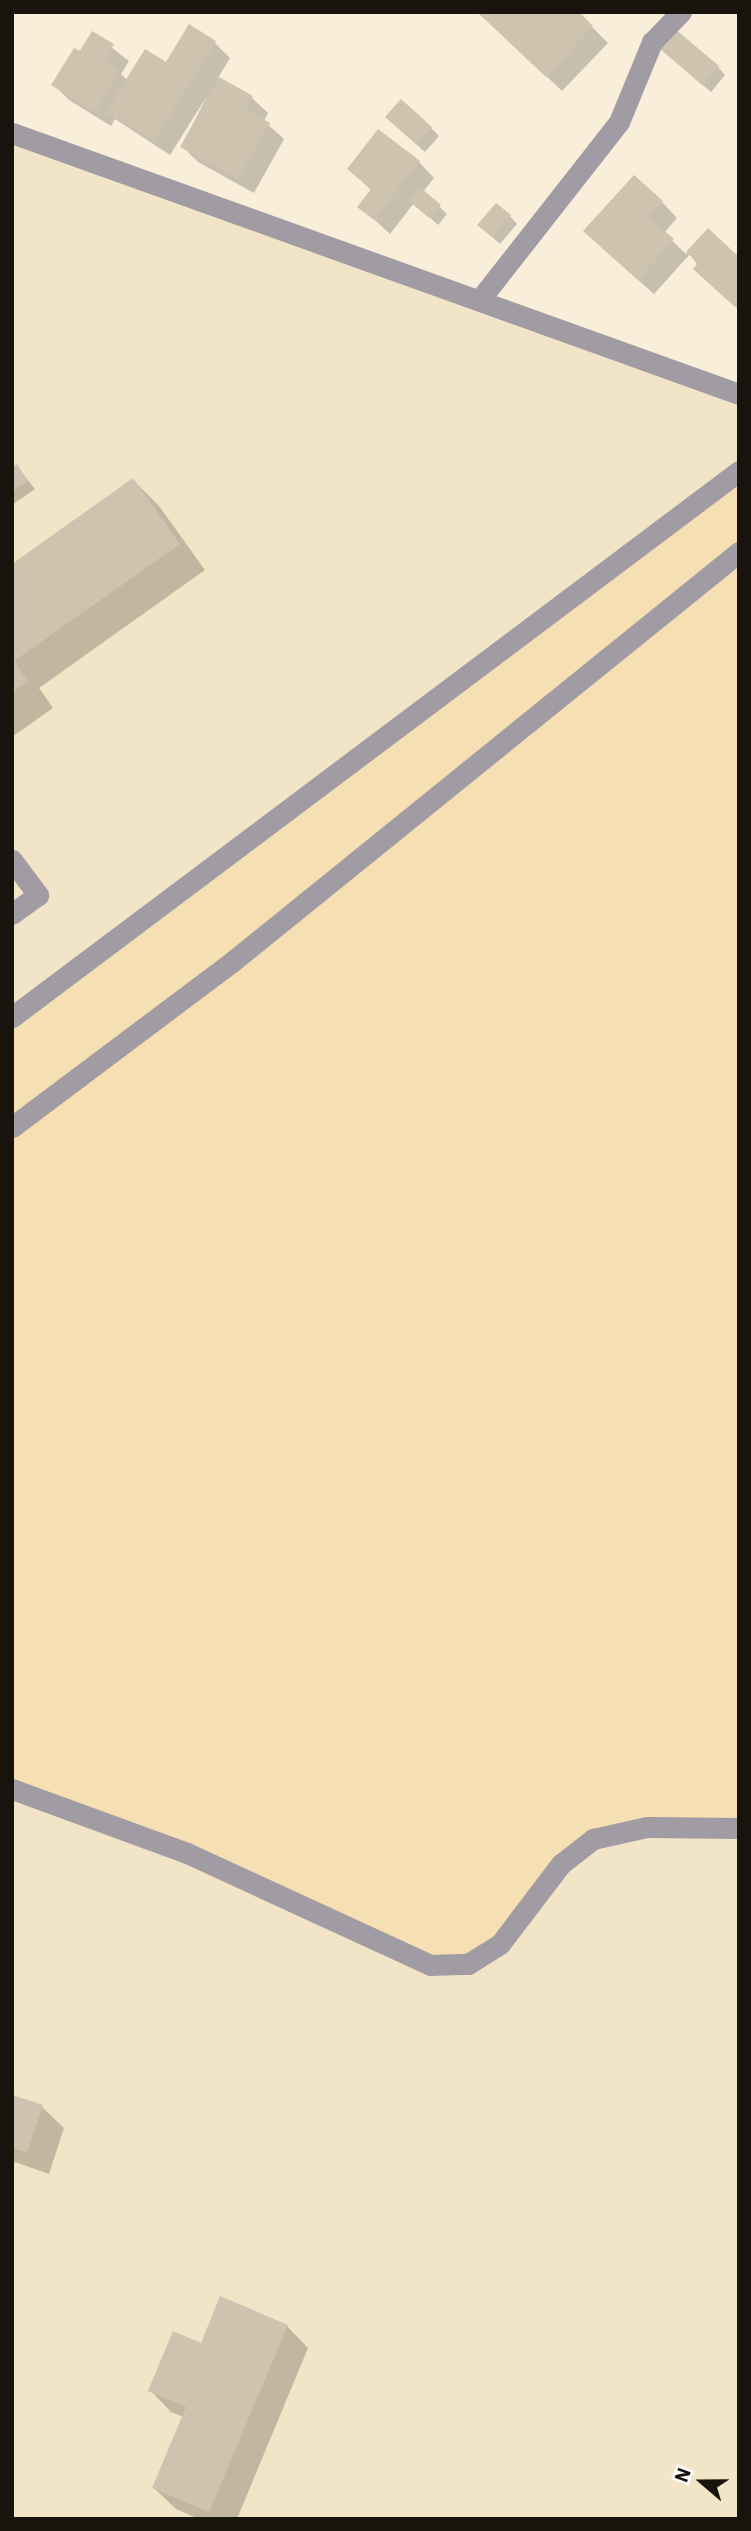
<!DOCTYPE html>
<html>
<head>
<meta charset="utf-8">
<style>
  body { margin:0 }
  #map { position:relative; width:751px; height:2531px; overflow:hidden; background:#f9eed9; font-family:"IBM Plex Sans",sans-serif }
  div>[style] { position:absolute }
  [style*='--x'] { left:calc(var(--x)*1px); top:calc(var(--y)*1px); width:calc(var(--w)*1px); rotate:calc(var(--a)*1deg) }
  .built>* { inset:0; background:#f2e4c7 }
  .green>* { inset:0; background:#f5dfb3 }
  .shadow>* { inset:0; background:#0003 }
  .building>* { inset:0; background:#cdc3ae }
  .lane>* { height:21px; margin:-10.5px; padding:0 10.5px; transform-origin:10.5px; border-radius:10.5px; background:#a19ba3 }
  .street>* { height:21px; margin:-10.5px; padding:0 10.5px; transform-origin:10.5px; border-radius:10.5px; background:#a19ba3 }
  span { translate:-50% -50%; white-space:nowrap; text-align:center; line-height:1.15; -webkit-text-stroke:7px #fff; paint-order:stroke }
  .frame { position:absolute; inset:0; border:14px solid #18140d; pointer-events:none }
  .north { position:absolute; left:667px; top:2447px; width:70px; height:70px; -webkit-text-stroke:5px #fff; paint-order:stroke; rotate:290deg; font-size:19px; font-weight:700; line-height:28px; text-align:center; color:#18140d }
  .north::after { content:''; display:block; margin:auto; width:24px; height:32px; background:#18140d; clip-path:polygon(50% 0,100% 100%,50% 72%,0 100%) }
</style>
</head>
<body>
<div id="map">
  <div class="built">
    <i style="clip-path:polygon(12px 133px,739px 394px,739px 471px,12px 1017px)"></i>
    <i style="clip-path:polygon(12px 1789px,593px 1839px,739px 1828px,739px 2519px,12px 2519px)"></i>
  </div>
  <div class="green">
    <i style="clip-path:polygon(739px 471px,739px 1828px,593px 1839px,500px 1944px,430px 1965px,12px 1789px,12px 1017px)"></i>
  </div>
  <div class="shadow">
    <i style="clip-path:polygon(479px 12px,577px 12px,608px 43px,562px 91px)"></i>
    <i style="clip-path:polygon(93px 33px,129px 61px,121px 74px,128px 81px,215px 43px,230px 58px,218px 78px,252px 98px,268px 113px,264px 121px,284px 139px,254px 193px,198px 162px,182px 146px,207px 96px,170px 155px,115px 119px,111px 126px,69px 100px,54px 85px)"></i>
    <i style="clip-path:polygon(669px 56px,718px 67px,725px 75px,711px 92px)"></i>
    <i style="clip-path:polygon(395px 125px,431px 128px,439px 136px,425px 152px)"></i>
    <i style="clip-path:polygon(419px 162px,434px 178px,423px 192px,447px 214px,438px 225px,414px 203px,390px 234px,360px 206px,372px 191px,349px 169px)"></i>
    <i style="clip-path:polygon(662px 202px,677px 218px,664px 233px,686px 254px,708px 230px,739px 259px,739px 310px,711px 285px,690px 254px,654px 294px,601px 247px)"></i>
    <i style="clip-path:polygon(510px 216px,517px 224px,500px 244px,479px 225px)"></i>
    <i style="clip-path:polygon(17px 467px,35px 489px,12px 505px,12px 470px)"></i>
    <i style="clip-path:polygon(133px 480px,159px 506px,205px 570px,39px 688px,53px 708px,12px 737px,12px 566px)"></i>
    <i style="clip-path:polygon(12px 2096px,42px 2107px,64px 2128px,49px 2174px,15px 2162px,12px 2169px)"></i>
    <i style="clip-path:polygon(287px 2326px,308px 2348px,237px 2519px,199px 2519px,176px 2509px,154px 2488px,184px 2417px,171px 2412px,150px 2390px,202px 2345px)"></i>
  </div>
  <div class="building">
    <i style="clip-path:polygon(477px 12px,579px 12px,593px 26px,546px 77px)"></i>
    <i style="clip-path:polygon(189px 24px,216px 41px,154px 141px,106px 112px,145px 49px,166px 62px)"></i>
    <i style="clip-path:polygon(675px 29px,719px 66px,702px 85px,659px 48px)"></i>
    <i style="clip-path:polygon(92px 31px,114px 44px,104px 61px,120px 71px,95px 112px,51px 85px,74px 48px,80px 51px)"></i>
    <i style="clip-path:polygon(219px 77px,253px 96px,246px 109px,270px 123px,238px 179px,180px 147px)"></i>
    <i style="clip-path:polygon(401px 99px,432px 127px,417px 145px,385px 117px)"></i>
    <i style="clip-path:polygon(378px 129px,420px 161px,374px 220px,357px 207px,371px 189px,347px 169px)"></i>
    <i style="clip-path:polygon(634px 175px,663px 201px,648px 217px,674px 239px,638px 280px,583px 231px)"></i>
    <i style="clip-path:polygon(421px 188px,441px 205px,429px 218px,409px 201px)"></i>
    <i style="clip-path:polygon(496px 203px,511px 215px,492px 237px,477px 225px)"></i>
    <i style="clip-path:polygon(708px 228px,739px 257px,739px 301px,734px 306px,693px 269px,698px 263px,686px 252px)"></i>
    <i style="clip-path:polygon(17px 464px,28px 481px,12px 492px,12px 468px)"></i>
    <i style="clip-path:polygon(133px 478px,180px 544px,14px 661px,28px 681px,12px 693px,12px 564px)"></i>
    <i style="clip-path:polygon(12px 2095px,43px 2105px,27px 2153px,12px 2148px)"></i>
    <i style="clip-path:polygon(220px 2296px,288px 2325px,209px 2512px,152px 2488px,186px 2407px,148px 2391px,173px 2331px,201px 2343px)"></i>
  </div>
  <div class="lane">
    <i style="--x:12;--y:860;--w:44;--a:53.4"></i>
    <i style="--x:38;--y:895;--w:32;--a:144"></i>
    <i style="--x:12;--y:1017;--w:909;--a:-36.91"></i>
  </div>
  <div class="street">
    <i style="--x:12;--y:133;--w:772;--a:19.75"></i>
    <i style="--x:481;--y:298;--w:224;--a:-51.9"></i>
    <i style="--x:619;--y:122;--w:87;--a:-67.6"></i>
    <i style="--x:652;--y:42;--w:42;--a:-46"></i>
    <i style="--x:12;--y:1127;--w:276;--a:-36.9"></i>
    <i style="--x:233;--y:961;--w:651;--a:-38.95"></i>
    <i style="--x:12;--y:1789;--w:186;--a:20.1"></i>
    <i style="--x:187;--y:1853;--w:268;--a:24.7"></i>
    <i style="--x:430;--y:1965;--w:38;--a:-2"></i>
    <i style="--x:468;--y:1964;--w:38;--a:-32"></i>
    <i style="--x:500;--y:1944;--w:101;--a:-52.7"></i>
    <i style="--x:561;--y:1864;--w:41;--a:-38"></i>
    <i style="--x:593;--y:1839;--w:55;--a:-12.5"></i>
    <i style="--x:647;--y:1827;--w:92;--a:0.6"></i>
  </div>
  <div class="frame"></div>
  <div class="north">N</div>
</div>
</body>
</html>
